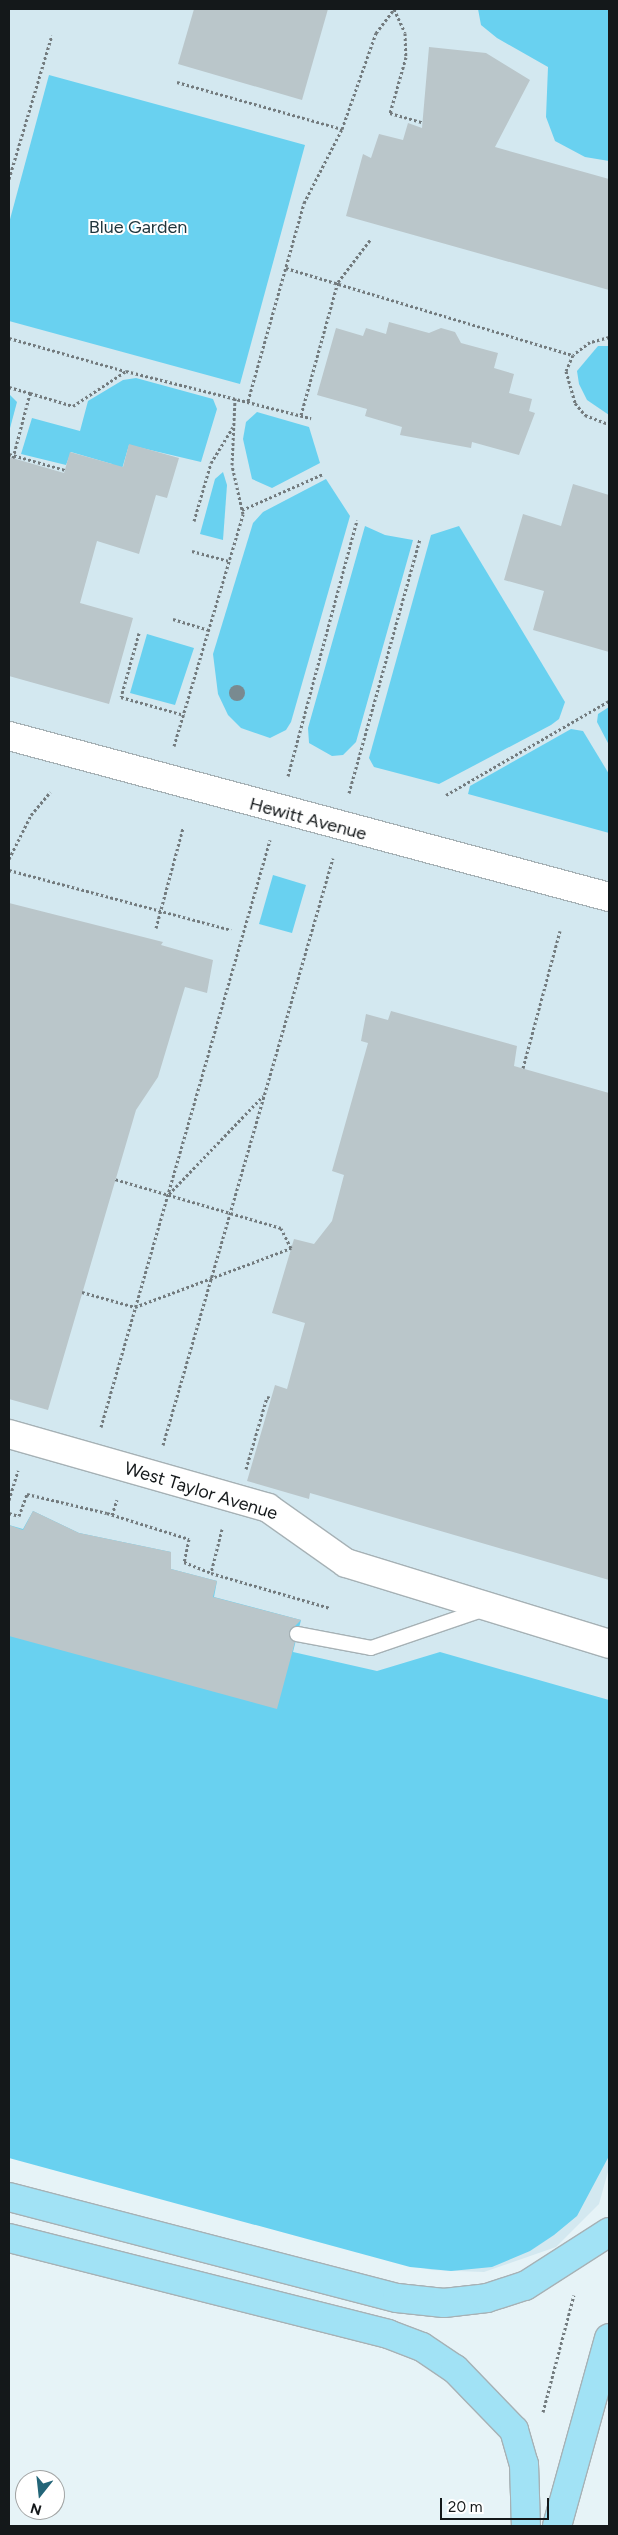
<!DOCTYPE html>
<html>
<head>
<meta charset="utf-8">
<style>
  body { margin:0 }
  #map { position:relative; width:618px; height:2535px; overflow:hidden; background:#e6f3f7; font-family:Figtree,sans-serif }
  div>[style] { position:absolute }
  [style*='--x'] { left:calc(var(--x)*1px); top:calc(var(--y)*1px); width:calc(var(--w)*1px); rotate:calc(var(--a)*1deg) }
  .built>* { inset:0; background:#d3e8f0 }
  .green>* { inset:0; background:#69d1f0 }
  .building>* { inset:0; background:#bac6ca }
  .path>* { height:3px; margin-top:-1.5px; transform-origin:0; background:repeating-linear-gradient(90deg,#737b7e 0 2.5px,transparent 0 5px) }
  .roads { filter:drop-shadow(1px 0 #a6b1b5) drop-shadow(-1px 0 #a6b1b5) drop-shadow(0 1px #a6b1b5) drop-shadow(0 -1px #a6b1b5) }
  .service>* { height:14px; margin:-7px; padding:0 7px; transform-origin:7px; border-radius:7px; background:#fff }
  .minor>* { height:28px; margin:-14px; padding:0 14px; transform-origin:14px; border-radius:14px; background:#fff }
  .primary>* { height:28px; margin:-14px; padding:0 14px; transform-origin:14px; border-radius:14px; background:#a1e2f5 }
  .trees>* { width:16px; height:16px; margin:-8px; border-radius:50%; background:#798a90 }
  span { translate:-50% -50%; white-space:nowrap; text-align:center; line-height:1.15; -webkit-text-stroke:4px #fff; paint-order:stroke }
  .park-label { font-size:18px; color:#1f353c }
  .street-label { font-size:18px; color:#14181a }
  .frame { position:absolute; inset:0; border:10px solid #14181a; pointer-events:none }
  .north { position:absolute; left:15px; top:2470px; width:50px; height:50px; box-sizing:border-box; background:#fff; border:1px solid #a1a3a3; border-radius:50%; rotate:196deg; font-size:14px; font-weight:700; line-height:20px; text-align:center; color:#14181a }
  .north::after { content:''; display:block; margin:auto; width:18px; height:22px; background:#236578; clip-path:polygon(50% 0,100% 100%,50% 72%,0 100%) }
  .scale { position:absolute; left:440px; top:2498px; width:109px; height:22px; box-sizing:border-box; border:2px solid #14181a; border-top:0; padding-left:6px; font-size:15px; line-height:18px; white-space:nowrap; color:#14181a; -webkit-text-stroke:4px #fff; paint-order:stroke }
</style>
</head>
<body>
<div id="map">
  <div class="built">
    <i style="clip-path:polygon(9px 9px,609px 9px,609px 2168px,599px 2204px,556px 2247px,484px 2272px,431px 2270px,9px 2156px)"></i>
  </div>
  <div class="green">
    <i style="clip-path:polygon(478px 9px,609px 9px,609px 161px,585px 157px,555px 141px,546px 117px,548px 67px,497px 38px,481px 25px)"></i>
    <i style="clip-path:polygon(49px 75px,305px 145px,240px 384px,9px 321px,9px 223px)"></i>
    <i style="clip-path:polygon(598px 346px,609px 346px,609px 415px,587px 400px,579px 384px,577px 371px)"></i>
    <i style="clip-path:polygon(136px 378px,213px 399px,217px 409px,201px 462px,129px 445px,119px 479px,112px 464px,71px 452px,66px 465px,21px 454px,32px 418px,80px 431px,88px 401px,123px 380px)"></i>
    <i style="clip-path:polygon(9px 394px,17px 402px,9px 432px)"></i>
    <i style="clip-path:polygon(257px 412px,309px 427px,320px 463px,272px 488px,252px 479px,243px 439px,246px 422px)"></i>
    <i style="clip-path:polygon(223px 472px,227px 485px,223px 540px,200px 534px,215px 479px)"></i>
    <i style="clip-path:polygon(326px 479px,350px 516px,291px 722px,286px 730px,270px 738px,241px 728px,228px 715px,218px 694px,213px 654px,253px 523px,263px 512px)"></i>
    <i style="clip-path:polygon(365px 526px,385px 535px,413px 540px,356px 742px,343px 755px,332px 756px,309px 743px,308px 728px)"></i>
    <i style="clip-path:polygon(459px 526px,565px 702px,559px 719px,551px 725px,439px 784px,374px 767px,369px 758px,431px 535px)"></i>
    <i style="clip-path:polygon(147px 634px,194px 648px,175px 705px,130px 693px)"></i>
    <i style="clip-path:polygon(609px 707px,609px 745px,597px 722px,598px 714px)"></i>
    <i style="clip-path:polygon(571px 729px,583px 731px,609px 774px,609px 833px,468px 794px,470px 786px)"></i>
    <i style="clip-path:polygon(273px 875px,306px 885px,292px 933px,259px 924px)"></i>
    <i style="clip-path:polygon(33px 1511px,79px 1533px,171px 1552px,171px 1569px,217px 1581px,214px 1597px,301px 1620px,293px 1652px,377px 1671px,440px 1652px,609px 1700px,609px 2156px,577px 2216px,554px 2235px,530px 2251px,492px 2267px,451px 2271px,410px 2267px,9px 2158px,9px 1525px,23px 1529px)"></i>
  </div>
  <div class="building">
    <i style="clip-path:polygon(194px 9px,328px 9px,302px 100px,178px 64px)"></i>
    <i style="clip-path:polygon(429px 47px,486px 53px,530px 80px,495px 147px,609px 179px,609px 290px,346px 216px,363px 154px,371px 158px,379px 134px,403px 140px,408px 123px,422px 128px)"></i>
    <i style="clip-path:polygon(389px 322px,429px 333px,441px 328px,455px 332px,461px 343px,498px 353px,494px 368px,514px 374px,509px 393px,532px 399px,529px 411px,535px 413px,519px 455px,472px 442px,471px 448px,400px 435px,402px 427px,365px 416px,367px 409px,317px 395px,336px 328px,363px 336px,366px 328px,386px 334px)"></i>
    <i style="clip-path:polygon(129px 444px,179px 458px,167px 498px,156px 495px,139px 554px,97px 541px,80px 603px,133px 618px,109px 704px,9px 676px,9px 457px,64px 473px,70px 452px,123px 467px)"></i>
    <i style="clip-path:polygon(573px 484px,609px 495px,609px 652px,533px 630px,544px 591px,504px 580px,523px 514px,561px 526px)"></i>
    <i style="clip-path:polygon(9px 903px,163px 942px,161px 945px,213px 960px,207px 993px,185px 987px,158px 1077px,136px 1110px,48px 1410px,9px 1399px)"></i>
    <i style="clip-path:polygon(391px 1011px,517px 1046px,514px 1066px,609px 1093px,609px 1580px,310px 1493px,309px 1499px,247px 1481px,275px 1385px,287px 1389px,305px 1323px,272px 1313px,294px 1239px,314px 1244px,332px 1221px,344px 1175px,332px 1171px,368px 1043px,361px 1041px,366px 1014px,388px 1020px)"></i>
    <i style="clip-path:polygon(33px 1511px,79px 1533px,171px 1552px,171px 1569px,217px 1581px,213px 1597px,301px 1620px,289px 1632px,295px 1642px,277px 1709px,9px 1636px,9px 1525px,23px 1530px)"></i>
  </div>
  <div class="path">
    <i style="--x:394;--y:9;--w:26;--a:65"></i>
    <i style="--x:405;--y:33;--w:24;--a:88"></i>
    <i style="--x:406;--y:57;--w:58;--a:105.9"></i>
    <i style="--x:390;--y:113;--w:33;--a:16"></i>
    <i style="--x:177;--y:82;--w:172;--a:15.9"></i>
    <i style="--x:9;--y:179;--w:150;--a:-73.4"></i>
    <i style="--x:286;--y:268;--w:300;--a:16.9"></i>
    <i style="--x:609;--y:337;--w:20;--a:165"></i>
    <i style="--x:590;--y:342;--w:21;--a:143"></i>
    <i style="--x:573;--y:355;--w:17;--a:114"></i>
    <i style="--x:566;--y:371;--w:33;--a:74"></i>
    <i style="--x:575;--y:403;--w:16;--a:50"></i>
    <i style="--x:585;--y:415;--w:26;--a:21"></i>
    <i style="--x:9;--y:338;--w:121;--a:15.9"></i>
    <i style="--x:9;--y:387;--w:22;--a:16"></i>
    <i style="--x:248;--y:401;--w:206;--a:-74.2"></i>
    <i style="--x:304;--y:203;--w:83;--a:-62.8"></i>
    <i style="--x:342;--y:129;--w:102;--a:-70.5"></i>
    <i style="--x:376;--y:33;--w:30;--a:-53"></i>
    <i style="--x:301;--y:415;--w:138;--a:-74.5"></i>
    <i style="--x:338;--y:282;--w:53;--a:-52.7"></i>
    <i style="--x:9;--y:454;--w:58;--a:15.9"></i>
    <i style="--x:13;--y:458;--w:67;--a:-75.3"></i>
    <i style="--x:30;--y:393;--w:45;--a:16.8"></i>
    <i style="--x:73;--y:406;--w:64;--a:-33.4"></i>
    <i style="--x:126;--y:371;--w:191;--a:14.3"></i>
    <i style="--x:242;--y:510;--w:89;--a:-24"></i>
    <i style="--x:194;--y:521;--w:60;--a:-73.7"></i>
    <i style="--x:211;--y:463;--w:42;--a:-58.6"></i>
    <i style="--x:192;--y:551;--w:38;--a:15"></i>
    <i style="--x:173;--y:619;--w:38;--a:17"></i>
    <i style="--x:139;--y:633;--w:66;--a:105.7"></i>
    <i style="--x:121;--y:697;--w:66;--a:15.9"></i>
    <i style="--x:174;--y:746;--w:242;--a:-73.4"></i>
    <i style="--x:243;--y:514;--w:50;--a:-102.7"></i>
    <i style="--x:232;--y:465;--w:67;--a:-87.4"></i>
    <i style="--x:288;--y:776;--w:265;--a:-74.9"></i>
    <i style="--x:349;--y:793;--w:264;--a:-74.4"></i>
    <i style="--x:446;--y:795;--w:188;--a:-30"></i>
    <i style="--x:9;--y:859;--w:49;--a:-63.4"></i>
    <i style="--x:31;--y:815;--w:30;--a:-50"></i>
    <i style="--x:9;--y:870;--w:230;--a:15.1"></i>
    <i style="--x:156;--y:928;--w:104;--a:-74.9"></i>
    <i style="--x:523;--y:1068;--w:142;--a:-74.9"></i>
    <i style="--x:169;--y:1194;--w:136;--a:-46.2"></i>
    <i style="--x:82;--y:1292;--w:55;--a:15.8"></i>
    <i style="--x:135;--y:1307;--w:167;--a:-20.7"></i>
    <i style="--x:291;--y:1248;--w:22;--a:-117"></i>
    <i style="--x:281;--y:1228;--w:173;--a:-163.6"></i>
    <i style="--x:101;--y:1427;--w:611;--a:-73.94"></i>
    <i style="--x:163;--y:1445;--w:611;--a:-73.85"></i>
    <i style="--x:246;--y:1469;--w:75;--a:-73.7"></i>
    <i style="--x:267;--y:1397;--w:4;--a:14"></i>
    <i style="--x:9;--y:1500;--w:31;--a:-73"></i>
    <i style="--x:9;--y:1513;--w:10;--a:17"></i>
    <i style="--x:19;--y:1516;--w:23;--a:-70"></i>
    <i style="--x:27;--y:1494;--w:82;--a:13.4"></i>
    <i style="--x:107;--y:1513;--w:86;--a:17.6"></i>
    <i style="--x:189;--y:1539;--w:24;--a:102"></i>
    <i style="--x:184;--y:1562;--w:29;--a:22"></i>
    <i style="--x:112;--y:1515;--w:16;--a:-72"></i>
    <i style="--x:222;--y:1529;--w:45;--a:104"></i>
    <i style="--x:211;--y:1573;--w:124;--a:16.4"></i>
    <i style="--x:543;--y:2412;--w:121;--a:-75.2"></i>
  </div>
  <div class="roads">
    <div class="service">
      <i style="--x:297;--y:1634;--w:75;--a:10.7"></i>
      <i style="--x:371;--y:1648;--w:120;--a:-18.9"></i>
    </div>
    <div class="minor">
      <i style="--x:9;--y:736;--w:621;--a:15.02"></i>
      <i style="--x:9;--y:1434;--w:269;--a:15.9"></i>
      <i style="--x:268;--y:1508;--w:95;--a:35.2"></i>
      <i style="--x:346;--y:1563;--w:275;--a:17.1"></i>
    </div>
    <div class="primary">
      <i style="--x:9;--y:2197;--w:401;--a:14.6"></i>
      <i style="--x:397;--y:2298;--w:47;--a:6.1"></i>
      <i style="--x:444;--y:2303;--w:43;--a:-6.6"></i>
      <i style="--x:487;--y:2298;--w:40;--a:-18"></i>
      <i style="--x:525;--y:2286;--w:100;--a:-32.7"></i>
      <i style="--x:9;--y:2238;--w:391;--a:14.2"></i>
      <i style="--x:388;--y:2334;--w:36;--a:21"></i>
      <i style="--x:422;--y:2347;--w:40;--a:34"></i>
      <i style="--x:455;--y:2369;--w:85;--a:46"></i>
      <i style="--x:514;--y:2430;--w:35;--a:74"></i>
      <i style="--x:524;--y:2464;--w:62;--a:88.2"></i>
      <i style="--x:557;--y:2526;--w:195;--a:-74.5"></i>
    </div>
  </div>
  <div class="trees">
    <i style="left:237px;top:693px"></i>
  </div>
  <div class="park-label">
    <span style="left:138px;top:227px">Blue Garden</span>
  </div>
  <div class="street-label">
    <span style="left:308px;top:819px;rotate:15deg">Hewitt Avenue</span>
    <span style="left:201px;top:1491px;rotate:17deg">West Taylor Avenue</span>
  </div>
  <div class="frame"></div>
  <div class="north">N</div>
  <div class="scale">20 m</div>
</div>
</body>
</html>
